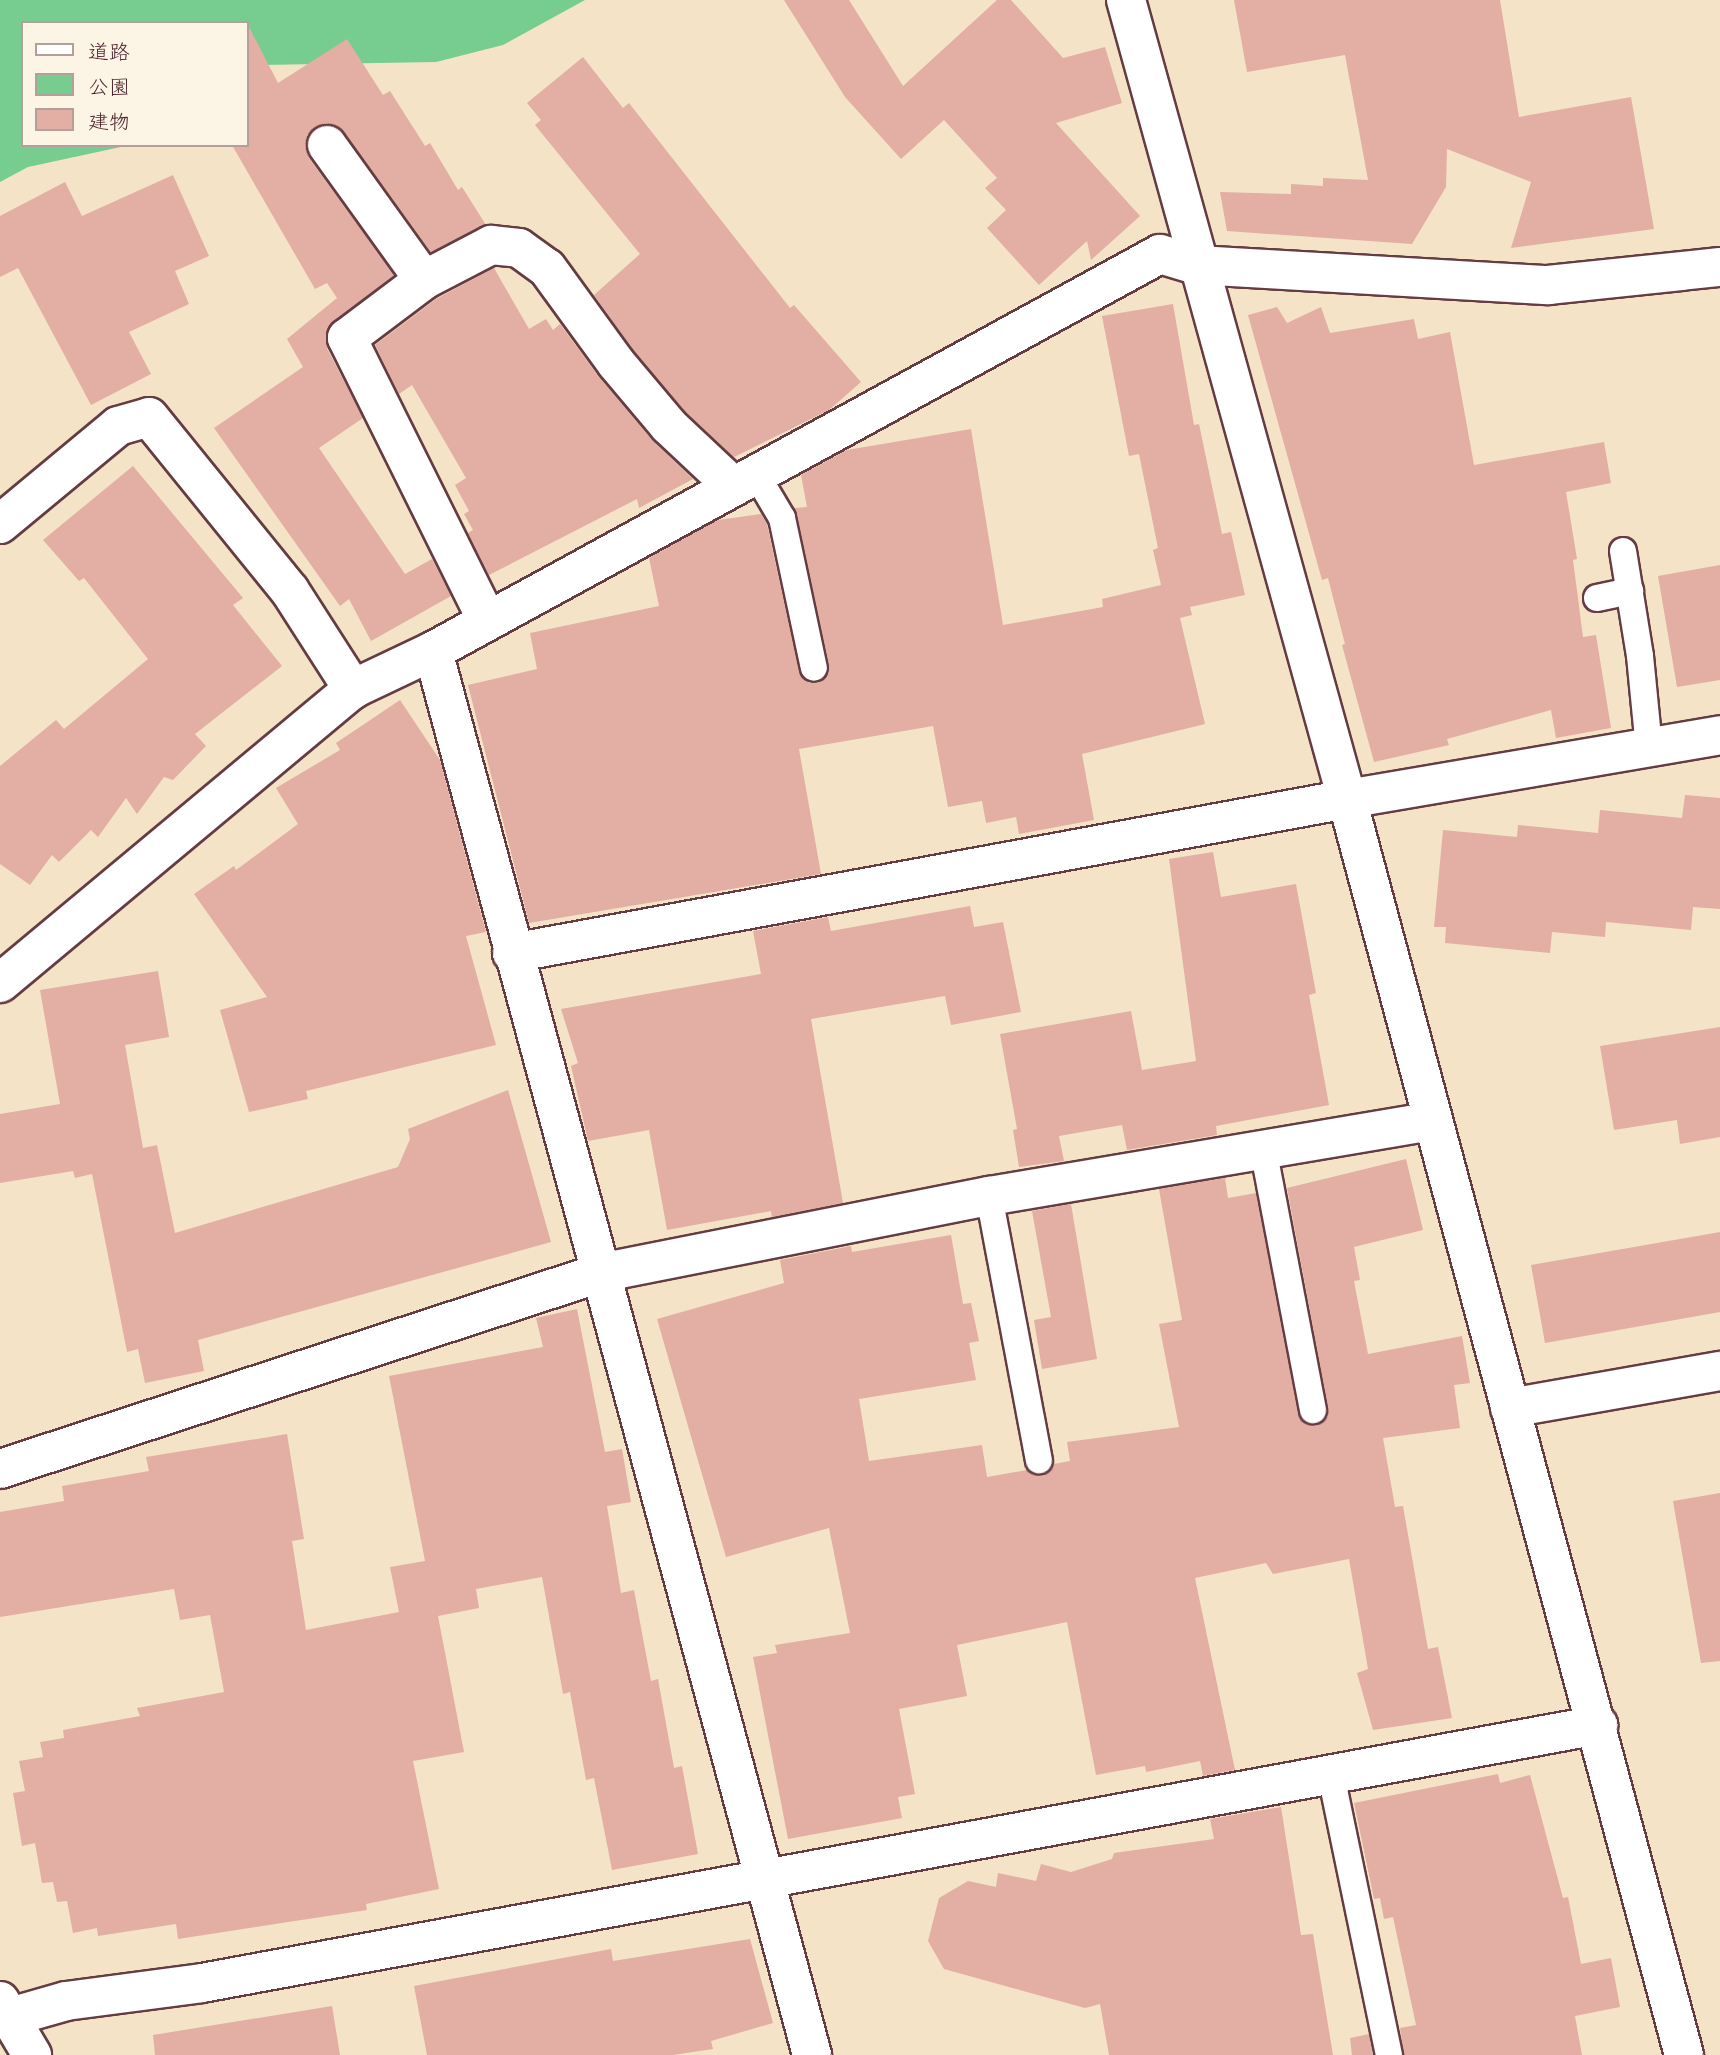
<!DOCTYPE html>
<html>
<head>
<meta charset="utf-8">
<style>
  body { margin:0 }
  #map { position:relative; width:1720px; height:2055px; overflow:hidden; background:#f4e3c7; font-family:"Comic Neue","Klee One",sans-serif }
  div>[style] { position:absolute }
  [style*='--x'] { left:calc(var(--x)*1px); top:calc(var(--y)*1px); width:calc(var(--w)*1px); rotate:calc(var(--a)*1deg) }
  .green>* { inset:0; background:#77cc90 }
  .building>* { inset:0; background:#e3aea3 }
  .roads { filter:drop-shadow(2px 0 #643c42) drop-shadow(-2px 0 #643c42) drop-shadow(0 2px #643c42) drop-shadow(0 -2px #643c42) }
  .lane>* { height:26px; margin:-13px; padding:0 13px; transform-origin:13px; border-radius:13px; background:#fff }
  .street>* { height:38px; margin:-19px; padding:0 19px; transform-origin:19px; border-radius:19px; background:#fff }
  .secondary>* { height:38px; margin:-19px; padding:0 19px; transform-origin:19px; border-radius:19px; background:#fff }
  span { translate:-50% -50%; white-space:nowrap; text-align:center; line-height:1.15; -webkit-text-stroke:5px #fcf5e5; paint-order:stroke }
  .legend { position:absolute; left:21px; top:21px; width:228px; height:126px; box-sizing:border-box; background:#fcf5e5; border:2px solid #b59f9b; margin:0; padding:9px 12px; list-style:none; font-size:21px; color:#4a1f2b }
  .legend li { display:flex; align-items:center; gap:14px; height:35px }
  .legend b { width:35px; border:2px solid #b59f9b }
</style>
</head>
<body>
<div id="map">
  <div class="green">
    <i style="clip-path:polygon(0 0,585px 0,503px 45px,436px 62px,261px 65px,247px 73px,247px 23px,23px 23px,23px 145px,130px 145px,28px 167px,0 182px)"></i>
  </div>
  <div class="building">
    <i style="clip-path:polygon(784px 0,849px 0,903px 86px,997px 0,1011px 0,1063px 58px,1105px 47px,1122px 103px,1056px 123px,1140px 216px,1091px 260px,1087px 241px,1039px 285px,987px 228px,1006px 210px,985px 188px,997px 178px,944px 120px,901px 159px,845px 97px)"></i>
    <i style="clip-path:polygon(1234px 0,1500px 0,1519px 117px,1631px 97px,1654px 229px,1511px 248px,1531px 182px,1447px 149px,1446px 187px,1412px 244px,1227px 231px,1220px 192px,1291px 194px,1291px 184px,1323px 186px,1323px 178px,1368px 180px,1345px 55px,1247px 72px)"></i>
    <i style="clip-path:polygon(247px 23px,278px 83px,347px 39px,383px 95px,390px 91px,425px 146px,430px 143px,458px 190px,462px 187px,486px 225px,431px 252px,344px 132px,335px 125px,326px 123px,315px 127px,307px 135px,305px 146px,309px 158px,394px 275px,327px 329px,327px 348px,363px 418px,319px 448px,405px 574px,432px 559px,451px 596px,371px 641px,349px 599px,340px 606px,214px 428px,303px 367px,287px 339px,337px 298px,327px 283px,315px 289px,232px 145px,247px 145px)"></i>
    <i style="clip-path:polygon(583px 57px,623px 108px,629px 103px,790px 308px,794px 305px,861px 382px,829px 410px,734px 457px,685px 411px,633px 350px,594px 295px,640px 254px,535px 125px,541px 120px,527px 103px)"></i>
    <i style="clip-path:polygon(173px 175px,209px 256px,175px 271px,189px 304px,129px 332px,151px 374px,91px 405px,18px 268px,0 277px,0 216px,65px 182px,82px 216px)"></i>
    <i style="clip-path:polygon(494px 268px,529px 329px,546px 319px,553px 330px,560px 324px,599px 377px,652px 440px,693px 479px,639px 508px,637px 499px,489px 575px,468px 533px,473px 530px,464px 514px,469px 511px,455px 485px,466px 478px,412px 385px,399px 394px,375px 345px,436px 299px)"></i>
    <i style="clip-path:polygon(1173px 304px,1194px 425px,1199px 424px,1222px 534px,1231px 532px,1245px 595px,1190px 607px,1192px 615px,1180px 618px,1205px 724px,1082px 754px,1094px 820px,1019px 834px,1016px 817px,986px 823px,982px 801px,948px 807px,933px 726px,799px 749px,821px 874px,529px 923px,468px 685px,537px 669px,530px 633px,659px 606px,649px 558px,718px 520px,761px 514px,767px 524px,799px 671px,809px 683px,818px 683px,829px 673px,829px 665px,795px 508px,807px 507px,801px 475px,847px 450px,971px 429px,1003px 625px,1103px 607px,1102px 599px,1161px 585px,1153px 550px,1158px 548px,1139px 454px,1129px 456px,1102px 316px)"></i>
    <i style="clip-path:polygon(1277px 307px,1287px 323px,1321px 307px,1330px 333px,1414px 319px,1418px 339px,1450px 332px,1474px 465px,1604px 442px,1611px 483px,1566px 492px,1577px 559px,1573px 560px,1583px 637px,1596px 635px,1611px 728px,1556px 738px,1551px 710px,1447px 739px,1449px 745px,1374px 762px,1342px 645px,1345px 644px,1328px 578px,1322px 580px,1248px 315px)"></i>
    <i style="clip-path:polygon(133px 466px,243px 598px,233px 605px,282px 666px,195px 734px,206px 746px,173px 780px,164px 777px,137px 814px,126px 798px,98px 837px,91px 830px,59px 862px,52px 855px,30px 885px,0 864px,0 766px,56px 720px,64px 729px,148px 659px,84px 578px,79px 581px,43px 540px)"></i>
    <i style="clip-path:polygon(1720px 565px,1720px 680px,1677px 687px,1658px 576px)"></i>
    <i style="clip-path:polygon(400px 700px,440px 760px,486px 932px,466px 936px,496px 1045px,306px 1091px,308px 1099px,249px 1112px,220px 1010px,267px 997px,194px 894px,234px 866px,236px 870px,298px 824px,276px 788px,340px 750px,336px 743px)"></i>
    <i style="clip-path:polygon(1685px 795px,1720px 798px,1720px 909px,1693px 907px,1691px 930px,1606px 922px,1605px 937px,1552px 932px,1550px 953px,1445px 943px,1446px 927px,1434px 927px,1443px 830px,1517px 837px,1518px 825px,1598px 833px,1600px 810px,1682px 818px)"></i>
    <i style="clip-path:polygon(1213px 852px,1221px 897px,1296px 884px,1316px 993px,1309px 995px,1329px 1105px,1216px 1126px,1217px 1135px,1127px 1150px,1122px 1125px,1059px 1136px,1064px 1161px,1019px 1167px,1013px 1130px,1017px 1129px,1000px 1034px,1131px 1011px,1142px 1070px,1196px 1061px,1169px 859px)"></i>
    <i style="clip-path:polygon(970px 906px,974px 927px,1003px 922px,1021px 1012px,951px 1025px,945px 996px,811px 1019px,843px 1203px,772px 1217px,771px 1211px,667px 1230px,649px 1130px,588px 1141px,571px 1066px,578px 1063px,561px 1009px,761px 974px,753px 931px,828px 917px,831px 931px)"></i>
    <i style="clip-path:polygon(158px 971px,169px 1037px,125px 1045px,143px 1148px,157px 1145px,175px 1233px,398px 1167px,410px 1139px,408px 1129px,508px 1090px,551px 1242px,198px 1340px,204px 1371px,145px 1383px,138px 1349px,127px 1352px,92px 1174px,75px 1178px,73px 1171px,0 1183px,0 1114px,60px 1104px,40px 990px)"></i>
    <i style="clip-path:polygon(1720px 1027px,1720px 1137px,1680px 1144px,1677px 1120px,1614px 1130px,1600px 1046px)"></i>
    <i style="clip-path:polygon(1406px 1159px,1423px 1230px,1354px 1247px,1360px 1280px,1354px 1281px,1368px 1354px,1462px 1336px,1470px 1383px,1454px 1385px,1460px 1428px,1383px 1438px,1395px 1507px,1403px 1506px,1428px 1649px,1438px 1647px,1452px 1718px,1373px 1730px,1357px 1673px,1368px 1669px,1349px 1559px,1273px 1574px,1266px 1563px,1195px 1578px,1235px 1770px,1203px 1776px,1200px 1761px,1146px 1772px,1145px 1766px,1096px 1775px,1067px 1622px,957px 1645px,967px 1696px,899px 1709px,915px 1794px,898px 1797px,902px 1818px,788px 1839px,753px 1657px,777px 1653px,775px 1645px,850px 1633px,829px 1528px,726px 1557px,657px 1319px,784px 1283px,780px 1260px,851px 1246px,852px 1252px,951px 1235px,963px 1304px,971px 1303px,979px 1341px,969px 1343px,976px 1380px,859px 1399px,869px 1461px,982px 1445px,987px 1477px,1027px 1470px,1033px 1475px,1043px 1475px,1054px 1464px,1070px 1461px,1067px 1442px,1179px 1427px,1159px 1324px,1182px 1320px,1159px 1189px,1225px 1178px,1228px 1198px,1256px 1193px,1298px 1413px,1307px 1425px,1317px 1425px,1328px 1416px,1328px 1407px,1287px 1188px)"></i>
    <i style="clip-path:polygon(1071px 1204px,1097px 1359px,1042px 1369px,1034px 1320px,1051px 1317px,1032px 1211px)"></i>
    <i style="clip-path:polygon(1720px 1232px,1720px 1312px,1545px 1343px,1531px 1265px)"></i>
    <i style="clip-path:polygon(577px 1309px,605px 1452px,622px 1449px,631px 1502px,607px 1506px,621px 1593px,634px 1590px,651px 1681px,658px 1679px,674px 1768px,682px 1766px,698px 1854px,612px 1870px,594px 1778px,586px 1780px,570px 1692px,563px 1694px,542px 1577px,476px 1589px,479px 1608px,438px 1616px,464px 1752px,413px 1761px,439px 1889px,366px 1904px,367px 1910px,178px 1939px,176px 1924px,98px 1936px,97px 1928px,73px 1933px,67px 1901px,57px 1902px,53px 1882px,42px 1883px,35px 1843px,22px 1846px,13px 1793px,25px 1791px,19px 1761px,43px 1757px,40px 1742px,64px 1738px,63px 1730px,140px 1716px,137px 1708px,224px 1692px,210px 1615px,180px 1620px,174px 1589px,0 1617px,0 1512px,64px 1501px,62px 1486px,149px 1471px,146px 1457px,287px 1434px,304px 1539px,292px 1541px,306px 1630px,399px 1612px,390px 1567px,425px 1561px,389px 1376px,543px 1347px,536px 1318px)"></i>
    <i style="clip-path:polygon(1720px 1493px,1720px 1661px,1701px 1663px,1673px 1501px)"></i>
    <i style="clip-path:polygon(1498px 1774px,1500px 1783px,1530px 1775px,1563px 1898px,1568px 1897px,1581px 1964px,1611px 1958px,1620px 2007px,1575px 2016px,1582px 2055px,1404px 2055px,1400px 2028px,1416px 2025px,1393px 1917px,1384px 1919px,1380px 1898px,1374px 1899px,1354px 1803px)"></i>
    <i style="clip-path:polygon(1281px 1807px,1301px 1935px,1313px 1934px,1333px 2055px,1109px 2055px,1100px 2004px,1085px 2008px,944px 1969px,928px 1941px,939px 1898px,968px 1881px,996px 1887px,998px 1873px,1036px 1881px,1041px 1864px,1071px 1872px,1112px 1859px,1114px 1853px,1214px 1839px,1210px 1819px)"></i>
    <i style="clip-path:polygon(750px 1939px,773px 2023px,711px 2041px,713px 2049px,673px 2055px,427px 2055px,414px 1986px,611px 1949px,613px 1961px)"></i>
    <i style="clip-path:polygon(332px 2006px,340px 2055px,155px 2055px,153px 2035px)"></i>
    <i style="clip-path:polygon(1369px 2034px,1373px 2055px,1352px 2055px,1350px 2038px)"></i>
  </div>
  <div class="roads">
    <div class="lane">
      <i style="--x:756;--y:474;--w:51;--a:59.4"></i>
      <i style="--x:782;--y:518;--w:153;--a:78"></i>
      <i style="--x:1623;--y:551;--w:106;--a:80.8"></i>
      <i style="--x:1640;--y:656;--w:91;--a:84.4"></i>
      <i style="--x:1597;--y:598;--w:34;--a:-12"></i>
      <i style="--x:1263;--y:1148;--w:267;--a:79.2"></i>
      <i style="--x:989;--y:1196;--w:269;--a:79.3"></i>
      <i style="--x:1331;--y:1775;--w:286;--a:78.3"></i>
    </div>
    <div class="street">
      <i style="--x:327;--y:145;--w:166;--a:54.3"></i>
      <i style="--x:0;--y:524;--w:153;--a:-39.7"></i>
      <i style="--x:118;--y:426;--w:32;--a:-16"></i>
      <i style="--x:149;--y:417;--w:224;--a:51"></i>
      <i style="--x:290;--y:591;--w:117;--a:57.3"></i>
      <i style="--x:487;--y:620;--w:315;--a:-116.4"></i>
      <i style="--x:347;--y:338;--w:96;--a:-37"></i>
      <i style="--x:424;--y:280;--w:76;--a:-27.6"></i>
      <i style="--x:491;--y:245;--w:28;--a:6"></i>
      <i style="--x:519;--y:248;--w:34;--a:36"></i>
      <i style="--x:547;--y:268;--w:117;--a:54"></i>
      <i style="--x:616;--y:363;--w:82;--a:49.9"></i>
      <i style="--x:669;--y:426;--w:88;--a:43.2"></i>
      <i style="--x:433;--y:651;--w:1454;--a:74.89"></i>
      <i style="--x:512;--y:953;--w:849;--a:-10.45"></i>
      <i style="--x:1347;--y:799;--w:378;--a:-9.7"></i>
      <i style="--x:0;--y:983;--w:459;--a:-39.8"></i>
      <i style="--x:353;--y:689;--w:89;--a:-25.4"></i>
      <i style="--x:433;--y:651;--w:828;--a:-28.64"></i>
      <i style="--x:1160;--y:254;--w:39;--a:17"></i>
      <i style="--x:1510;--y:1408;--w:213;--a:-10"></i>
      <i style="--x:0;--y:1469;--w:631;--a:-18.09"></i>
      <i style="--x:600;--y:1273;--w:397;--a:-11.2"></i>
      <i style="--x:989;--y:1196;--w:448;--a:-9.6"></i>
      <i style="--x:0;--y:2001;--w:63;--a:59.3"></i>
      <i style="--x:10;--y:2017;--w:58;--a:-15.9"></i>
      <i style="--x:66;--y:2001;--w:137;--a:-7.5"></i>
      <i style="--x:202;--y:1983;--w:1420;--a:-10.47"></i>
    </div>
    <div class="secondary">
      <i style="--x:1126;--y:0;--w:829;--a:74.54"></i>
      <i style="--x:1347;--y:799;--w:1300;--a:74.98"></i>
      <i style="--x:1197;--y:265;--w:352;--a:3.3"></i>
      <i style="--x:1548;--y:285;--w:173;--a:-6"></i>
    </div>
  </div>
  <ul class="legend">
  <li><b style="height:9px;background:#fff"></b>道路</li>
  <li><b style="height:19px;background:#77cc90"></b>公園</li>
  <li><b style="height:19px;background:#e3aea3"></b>建物</li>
  </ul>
</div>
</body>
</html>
